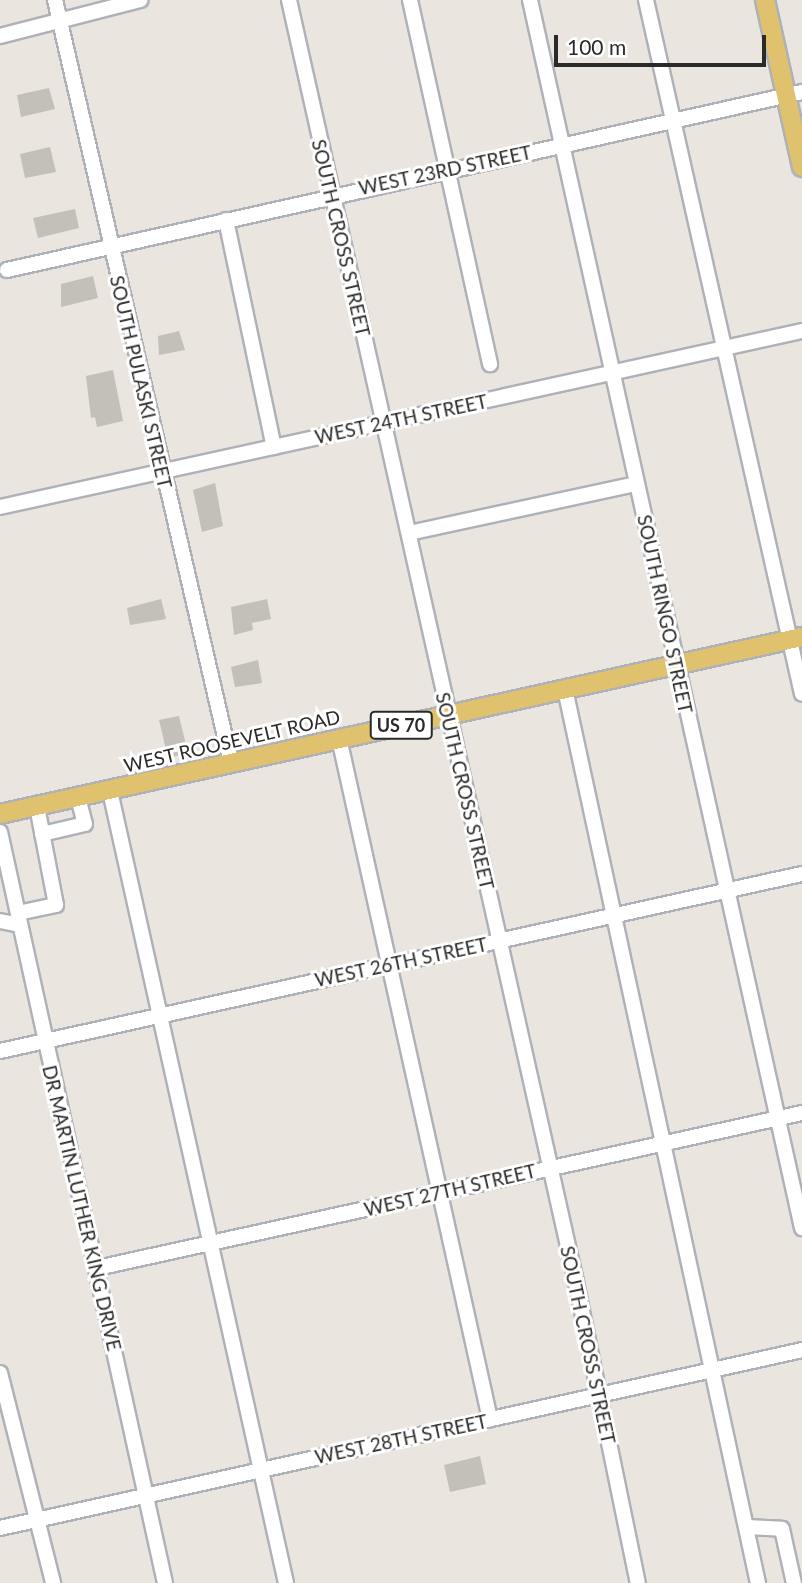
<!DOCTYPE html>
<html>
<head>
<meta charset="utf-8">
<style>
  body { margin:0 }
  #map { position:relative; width:802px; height:1583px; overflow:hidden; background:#eae5de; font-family:Lato,sans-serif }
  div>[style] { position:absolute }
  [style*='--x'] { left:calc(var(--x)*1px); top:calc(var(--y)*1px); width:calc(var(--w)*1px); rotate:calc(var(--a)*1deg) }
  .building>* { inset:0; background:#c3bfb9 }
  .roads { filter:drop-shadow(2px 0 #afb1b9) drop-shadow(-2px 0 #afb1b9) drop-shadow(0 2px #afb1b9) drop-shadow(0 -2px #afb1b9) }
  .minor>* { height:14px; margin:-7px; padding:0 7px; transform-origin:7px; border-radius:7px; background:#fff }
  .major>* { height:18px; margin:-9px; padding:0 9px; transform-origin:9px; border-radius:9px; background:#dfc16e }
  span { translate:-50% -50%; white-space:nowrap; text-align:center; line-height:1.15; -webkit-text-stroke:6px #fff; paint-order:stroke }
  .shield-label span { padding:2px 5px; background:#fff; border:2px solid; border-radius:5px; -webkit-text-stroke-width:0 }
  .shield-label { font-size:18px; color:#2a2a2a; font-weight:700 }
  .street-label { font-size:19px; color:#2a2a2a }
  .scale { position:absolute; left:554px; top:35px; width:212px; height:32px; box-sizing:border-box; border:4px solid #2a2a2a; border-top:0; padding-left:9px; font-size:21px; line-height:24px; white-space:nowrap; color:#2a2a2a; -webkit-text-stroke:5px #fff; paint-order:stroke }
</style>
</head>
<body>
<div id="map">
  <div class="building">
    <i style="clip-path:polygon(49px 88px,55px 109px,21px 117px,17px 95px)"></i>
    <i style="clip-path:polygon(50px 147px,56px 172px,25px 178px,20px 154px)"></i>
    <i style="clip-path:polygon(75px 209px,79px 228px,38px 238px,33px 218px)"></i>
    <i style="clip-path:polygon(93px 276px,98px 298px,61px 307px,61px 284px)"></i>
    <i style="clip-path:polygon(179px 331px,185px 350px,159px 355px,158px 336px)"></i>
    <i style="clip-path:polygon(113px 370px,123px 421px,97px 427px,95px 417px,91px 418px,86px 376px)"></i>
    <i style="clip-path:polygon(215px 483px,223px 526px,202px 532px,193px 490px)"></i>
    <i style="clip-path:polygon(161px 599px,166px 619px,130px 625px,127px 608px)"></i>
    <i style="clip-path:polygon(267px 599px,271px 619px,252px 623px,253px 630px,234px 635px,231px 607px)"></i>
    <i style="clip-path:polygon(258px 660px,262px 683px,235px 687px,231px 667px)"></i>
    <i style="clip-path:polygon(179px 716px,188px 753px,168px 758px,159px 720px)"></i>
    <i style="clip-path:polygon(480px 1456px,486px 1484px,450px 1492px,444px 1465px)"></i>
  </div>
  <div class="roads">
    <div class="minor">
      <i style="--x:55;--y:0;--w:783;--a:77.01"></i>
      <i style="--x:289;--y:0;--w:1309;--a:77.38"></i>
      <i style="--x:575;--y:1277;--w:312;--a:78.4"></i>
      <i style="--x:410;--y:0;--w:373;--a:77.6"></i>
      <i style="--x:530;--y:0;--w:1258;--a:77.51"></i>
      <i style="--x:646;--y:0;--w:711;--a:77.33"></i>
      <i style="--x:0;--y:36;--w:145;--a:-14.4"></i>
      <i style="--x:226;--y:220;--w:232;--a:78.1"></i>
      <i style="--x:7;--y:270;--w:815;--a:-12.62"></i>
      <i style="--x:0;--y:507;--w:821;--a:-12.38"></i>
      <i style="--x:409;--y:533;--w:232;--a:-12.2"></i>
      <i style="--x:565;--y:689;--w:915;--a:77.82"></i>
      <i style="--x:339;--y:738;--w:698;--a:77.5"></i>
      <i style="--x:110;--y:791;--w:811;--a:77.47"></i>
      <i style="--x:0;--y:832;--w:769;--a:77.61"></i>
      <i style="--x:42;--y:834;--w:44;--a:-13.1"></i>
      <i style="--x:85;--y:824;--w:27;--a:-105"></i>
      <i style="--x:18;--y:913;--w:39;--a:-12"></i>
      <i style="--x:56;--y:905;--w:101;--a:-100.9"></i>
      <i style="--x:0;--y:921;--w:20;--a:11"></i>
      <i style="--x:0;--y:1051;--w:821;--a:-12.45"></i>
      <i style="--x:97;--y:1268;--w:722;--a:-12.4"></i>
      <i style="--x:0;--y:1373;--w:217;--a:75.8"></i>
      <i style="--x:747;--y:1527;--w:35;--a:3"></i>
      <i style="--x:782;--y:1529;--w:55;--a:77.5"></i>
      <i style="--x:0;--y:1528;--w:822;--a:-12.51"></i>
    </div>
    <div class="major">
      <i style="--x:765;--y:0;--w:171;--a:77.5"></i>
      <i style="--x:0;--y:814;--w:821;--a:-12.45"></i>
    </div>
  </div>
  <div class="shield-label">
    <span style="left:401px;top:725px">US 70</span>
  </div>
  <div class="street-label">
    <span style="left:445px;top:170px;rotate:-12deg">WEST 23RD STREET</span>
    <span style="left:341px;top:238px;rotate:77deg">SOUTH CROSS STREET</span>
    <span style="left:141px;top:382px;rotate:77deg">SOUTH PULASKI STREET</span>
    <span style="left:401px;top:419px;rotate:-12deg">WEST 24TH STREET</span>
    <span style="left:665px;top:614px;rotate:78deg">SOUTH RINGO STREET</span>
    <span style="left:232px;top:741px;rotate:-13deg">WEST ROOSEVELT ROAD</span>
    <span style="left:465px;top:791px;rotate:77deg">SOUTH CROSS STREET</span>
    <span style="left:401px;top:962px;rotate:-12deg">WEST 26TH STREET</span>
    <span style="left:450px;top:1190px;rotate:-13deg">WEST 27TH STREET</span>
    <span style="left:82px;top:1208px;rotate:77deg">DR MARTIN LUTHER KING DRIVE</span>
    <span style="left:588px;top:1345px;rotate:78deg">SOUTH CROSS STREET</span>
    <span style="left:401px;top:1439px;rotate:-12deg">WEST 28TH STREET</span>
  </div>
  <div class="scale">100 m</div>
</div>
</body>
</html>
